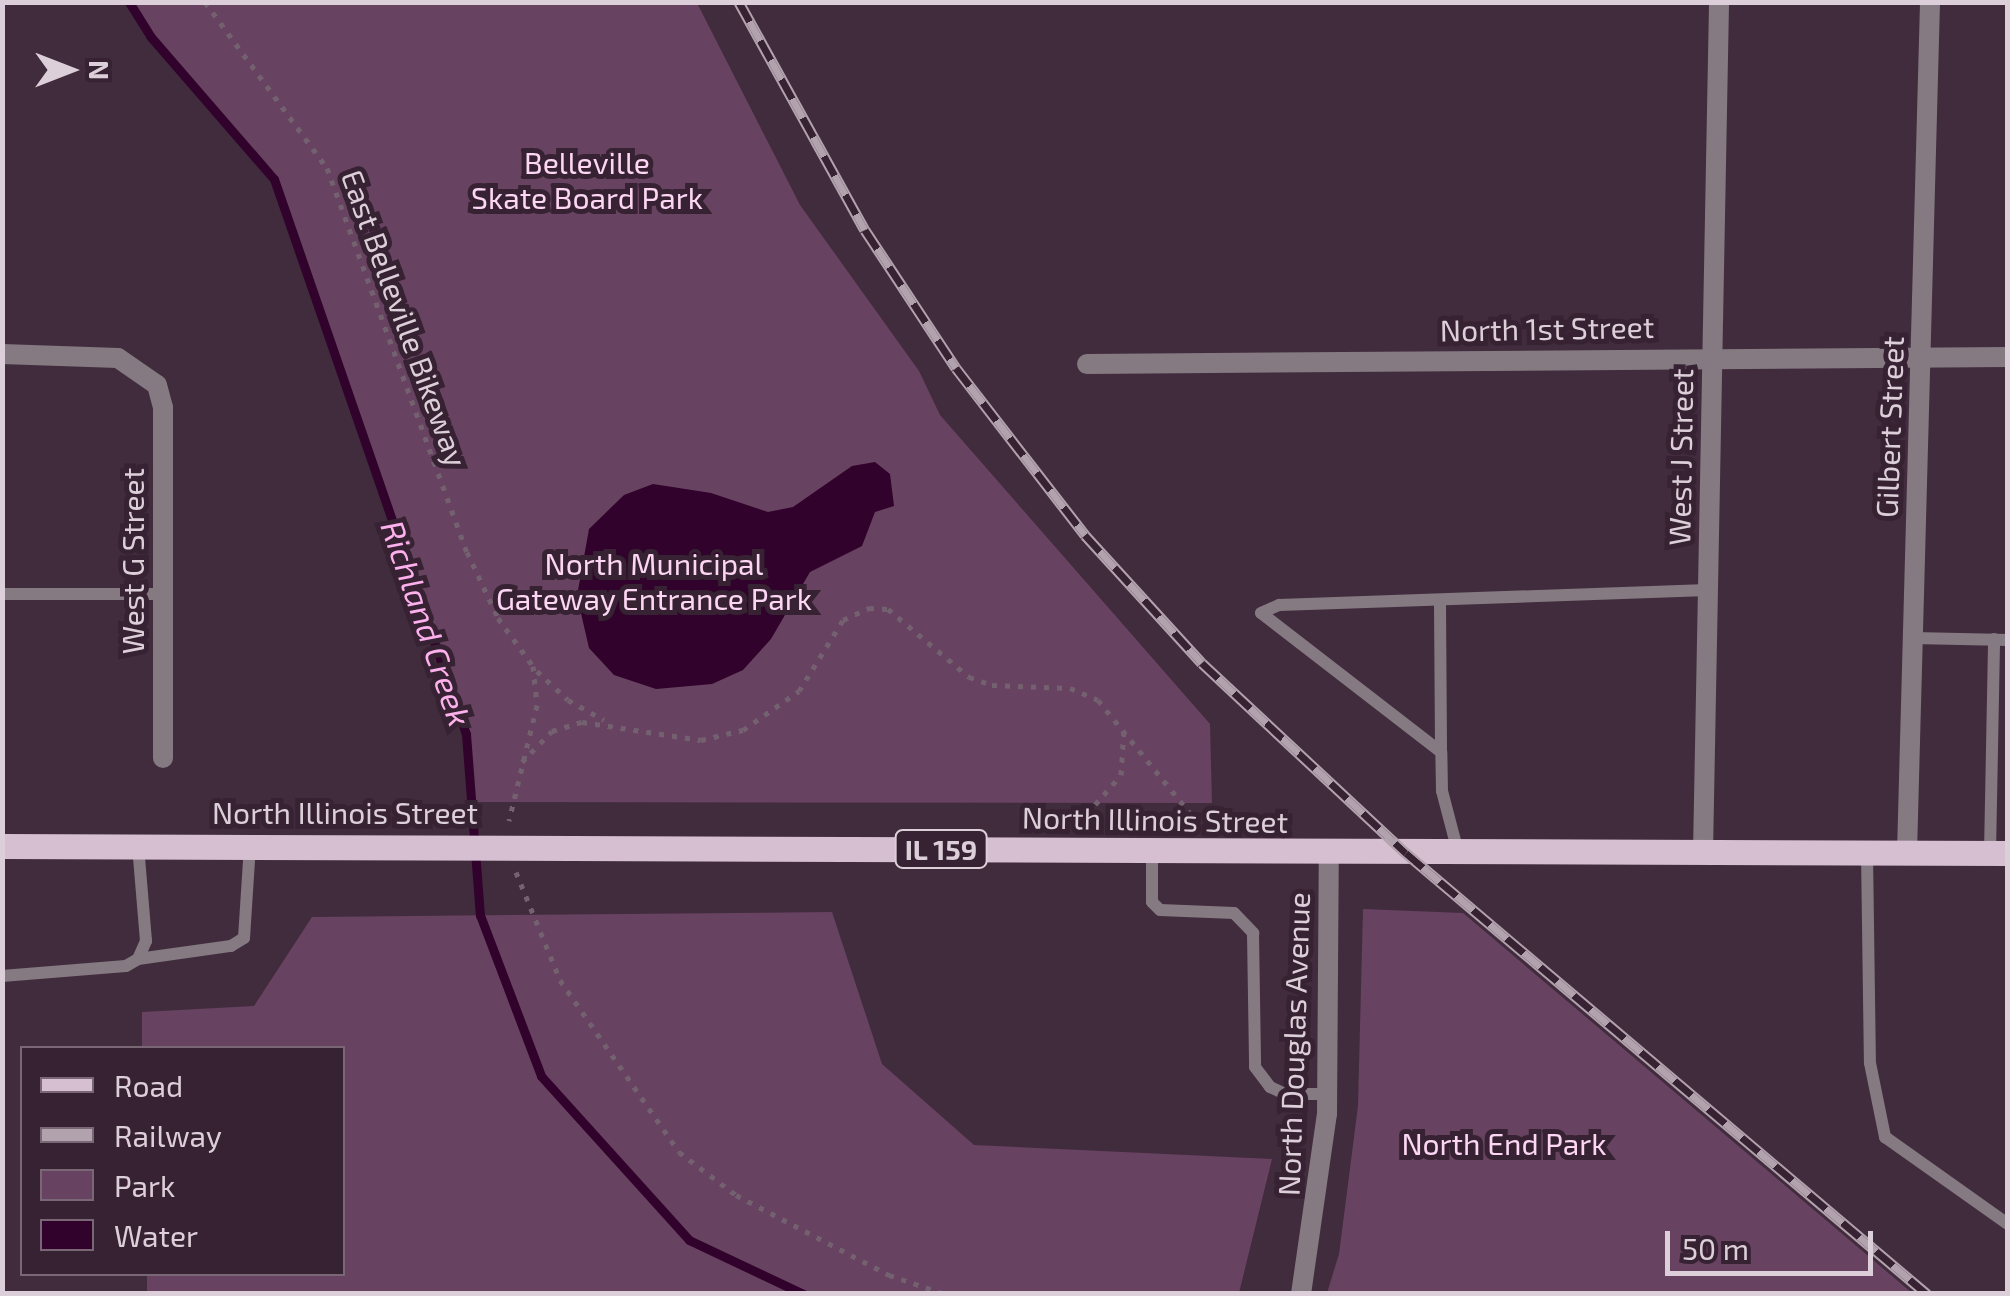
<!DOCTYPE html>
<html>
<head>
<meta charset="utf-8">
<style>
  body { margin:0 }
  #map { position:relative; width:2010px; height:1296px; overflow:hidden; background:#412c3d; font-family:"Exo 2",sans-serif }
  div>[style] { position:absolute }
  [style*='--x'] { left:calc(var(--x)*1px); top:calc(var(--y)*1px); width:calc(var(--w)*1px); rotate:calc(var(--a)*1deg) }
  .green>* { inset:0; background:#684261 }
  .water>* { inset:0; background:#31022b }
  .stream>* { height:9px; margin:-4.5px; padding:0 4.5px; transform-origin:4.5px; border-radius:4.5px; background:#31022b }
  .path>* { height:5px; margin-top:-2.5px; transform-origin:0; background:repeating-linear-gradient(90deg,#746170 0 5px,transparent 0 13px) }
  .service>* { height:12px; margin:-6px; padding:0 6px; transform-origin:6px; border-radius:6px; background:#857a82 }
  .minor>* { height:20px; margin:-10px; padding:0 10px; transform-origin:10px; border-radius:10px; background:#857a82 }
  .tertiary>* { height:20px; margin:-10px; padding:0 10px; transform-origin:10px; border-radius:10px; background:#857a82 }
  .primary>* { height:25px; margin:-12.5px; padding:0 12.5px; transform-origin:12.5px; border-radius:12.5px; background:#d5bfd0 }
  .rail>* { height:11px; margin-top:-5.5px; transform-origin:0; background:repeating-linear-gradient(90deg,#362232 0 22px,#b2a2ae 0 44px); box-sizing:border-box; border-block:2px solid #b2a2ae }
  span { translate:-50% -50%; white-space:nowrap; text-align:center; line-height:1.15; -webkit-text-stroke:10px #362232; paint-order:stroke }
  .shield-label span { padding:2px 8px; background:#362232; border:2px solid; border-radius:8px; -webkit-text-stroke-width:0 }
  .shield-label { font-size:28px; color:#ddcfd9; font-weight:700 }
  .park-label { font-size:30px; color:#fcd6f3 }
  .street-label { font-size:30px; color:#ddcfd9 }
  .water-label { font-size:32px; color:#fcb0ec; font-style:italic }
  .frame { position:absolute; inset:0; border:5px solid #ddcfd9; pointer-events:none }
  .legend { position:absolute; left:20px; top:1046px; width:325px; height:230px; box-sizing:border-box; background:#362232; border:2px solid #796775; margin:0; padding:12px 18px; list-style:none; font-size:30px; color:#ddcfd9 }
  .legend li { display:flex; align-items:center; gap:20px; height:50px }
  .legend b { width:50px; border:2px solid #796775 }
  .north { position:absolute; left:20px; top:20px; width:100px; height:100px; -webkit-text-stroke:8px #362232; paint-order:stroke; rotate:90deg; font-size:28px; font-weight:700; line-height:40px; text-align:center; color:#ddcfd9 }
  .north::after { content:''; display:block; margin:auto; width:35px; height:45px; background:#ddcfd9; clip-path:polygon(50% 0,100% 100%,50% 72%,0 100%) }
  .scale { position:absolute; left:1665px; top:1231px; width:208px; height:45px; box-sizing:border-box; border:5px solid #ddcfd9; border-top:0; padding-left:12px; font-size:30px; line-height:35px; white-space:nowrap; color:#ddcfd9; -webkit-text-stroke:8px #362232; paint-order:stroke }
</style>
</head>
<body>
<div id="map">
  <div class="green">
    <i style="clip-path:polygon(129px 3px,697px 3px,800px 205px,919px 371px,940px 415px,1210px 724px,1212px 803px,471px 802px,466px 734px,274px 179px,150px 36px)"></i>
    <i style="clip-path:polygon(1363px 909px,1463px 913px,1912px 1293px,1327px 1293px,1339px 1254px,1358px 1106px)"></i>
    <i style="clip-path:polygon(832px 912px,882px 1064px,974px 1145px,1272px 1159px,1239px 1293px,147px 1293px,147px 1274px,342px 1274px,342px 1048px,142px 1048px,142px 1012px,254px 1006px,312px 917px)"></i>
  </div>
  <div class="water">
    <i style="clip-path:polygon(875px 462px,890px 474px,894px 506px,875px 512px,862px 546px,810px 572px,771px 639px,743px 670px,712px 684px,656px 689px,614px 675px,589px 648px,577px 596px,589px 529px,624px 495px,653px 484px,711px 493px,768px 512px,793px 507px,852px 466px)"></i>
  </div>
  <div class="stream">
    <i style="--x:129;--y:2;--w:40;--a:58"></i>
    <i style="--x:150;--y:36;--w:189;--a:49.1"></i>
    <i style="--x:274;--y:179;--w:587;--a:70.92"></i>
    <i style="--x:466;--y:734;--w:182;--a:85.6"></i>
    <i style="--x:480;--y:915;--w:172;--a:69.2"></i>
    <i style="--x:541;--y:1076;--w:221;--a:47.9"></i>
    <i style="--x:689;--y:1240;--w:126;--a:25.3"></i>
  </div>
  <div class="path">
    <i style="--x:205;--y:2;--w:206;--a:53.7"></i>
    <i style="--x:327;--y:168;--w:409;--a:70"></i>
    <i style="--x:467;--y:552;--w:73;--a:64.8"></i>
    <i style="--x:498;--y:618;--w:59;--a:53.9"></i>
    <i style="--x:533;--y:666;--w:39;--a:84"></i>
    <i style="--x:537;--y:705;--w:119;--a:103.6"></i>
    <i style="--x:537;--y:671;--w:42;--a:43.1"></i>
    <i style="--x:568;--y:700;--w:41;--a:29.1"></i>
    <i style="--x:522;--y:762;--w:43;--a:-45.9"></i>
    <i style="--x:552;--y:731;--w:31;--a:-17"></i>
    <i style="--x:582;--y:722;--w:120;--a:8.6"></i>
    <i style="--x:701;--y:740;--w:43;--a:-13.4"></i>
    <i style="--x:743;--y:730;--w:68;--a:-34.9"></i>
    <i style="--x:799;--y:691;--w:84;--a:-58.2"></i>
    <i style="--x:843;--y:620;--w:29;--a:-25"></i>
    <i style="--x:869;--y:608;--w:19;--a:3"></i>
    <i style="--x:888;--y:609;--w:106;--a:40"></i>
    <i style="--x:969;--y:677;--w:24;--a:19"></i>
    <i style="--x:992;--y:685;--w:78;--a:2.2"></i>
    <i style="--x:1070;--y:688;--w:30;--a:23"></i>
    <i style="--x:1098;--y:700;--w:159;--a:50.9"></i>
    <i style="--x:1078;--y:824;--w:65;--a:-48.7"></i>
    <i style="--x:1121;--y:775;--w:47;--a:-86.3"></i>
    <i style="--x:516;--y:872;--w:117;--a:67.8"></i>
    <i style="--x:560;--y:980;--w:209;--a:55.3"></i>
    <i style="--x:679;--y:1152;--w:71;--a:37"></i>
    <i style="--x:736;--y:1195;--w:173;--a:27.6"></i>
    <i style="--x:889;--y:1275;--w:59;--a:18.7"></i>
  </div>
  <div class="service">
    <i style="--x:2;--y:594;--w:158;--a:0"></i>
    <i style="--x:1440;--y:604;--w:148;--a:89.6"></i>
    <i style="--x:1913;--y:638;--w:95;--a:1.2"></i>
    <i style="--x:1152;--y:852;--w:50;--a:90"></i>
    <i style="--x:1152;--y:902;--w:11;--a:45"></i>
    <i style="--x:1160;--y:910;--w:74;--a:2.3"></i>
    <i style="--x:1234;--y:913;--w:28;--a:46"></i>
    <i style="--x:1253;--y:933;--w:134;--a:89.1"></i>
    <i style="--x:1255;--y:1067;--w:25;--a:53"></i>
    <i style="--x:1270;--y:1087;--w:17;--a:25"></i>
    <i style="--x:1285;--y:1094;--w:42;--a:0"></i>
    <i style="--x:1458;--y:852;--w:63;--a:-104.7"></i>
    <i style="--x:1442;--y:791;--w:39;--a:-91"></i>
    <i style="--x:1441;--y:752;--w:227;--a:-142.3"></i>
    <i style="--x:1261;--y:613;--w:20;--a:-24"></i>
    <i style="--x:1279;--y:605;--w:429;--a:-2"></i>
    <i style="--x:1867;--y:853;--w:210;--a:89.2"></i>
    <i style="--x:1870;--y:1063;--w:76;--a:78.5"></i>
    <i style="--x:1885;--y:1137;--w:151;--a:35.3"></i>
    <i style="--x:1990;--y:853;--w:214;--a:-88.9"></i>
    <i style="--x:138;--y:959;--w:94;--a:-8"></i>
    <i style="--x:231;--y:946;--w:15;--a:-32"></i>
    <i style="--x:244;--y:938;--w:93;--a:-86.3"></i>
    <i style="--x:2;--y:976;--w:124;--a:-4.6"></i>
    <i style="--x:126;--y:966;--w:14;--a:-30"></i>
    <i style="--x:138;--y:959;--w:20;--a:-66"></i>
    <i style="--x:146;--y:941;--w:96;--a:-94.8"></i>
  </div>
  <div class="minor">
    <i style="--x:2;--y:354;--w:116;--a:2"></i>
    <i style="--x:118;--y:358;--w:47;--a:34.7"></i>
    <i style="--x:157;--y:385;--w:23;--a:75"></i>
    <i style="--x:163;--y:407;--w:351;--a:90"></i>
    <i style="--x:1087;--y:364;--w:921;--a:-0.44"></i>
    <i style="--x:1703;--y:853;--w:851;--a:-88.92"></i>
    <i style="--x:1907;--y:853;--w:851;--a:-88.45"></i>
  </div>
  <div class="tertiary">
    <i style="--x:1301;--y:1294;--w:182;--a:-81.8"></i>
    <i style="--x:1327;--y:1114;--w:260;--a:-89.6"></i>
  </div>
  <div class="primary">
    <i style="--x:2;--y:846;--w:2006;--a:0.2"></i>
  </div>
  <div class="rail">
    <i style="--x:739;--y:2;--w:260;--a:61.1"></i>
    <i style="--x:865;--y:230;--w:165;--a:56.6"></i>
    <i style="--x:956;--y:368;--w:211;--a:52.3"></i>
    <i style="--x:1085;--y:535;--w:173;--a:47.6"></i>
    <i style="--x:1202;--y:663;--w:279;--a:43"></i>
    <i style="--x:1406;--y:853;--w:683;--a:40.25"></i>
  </div>
  <div class="shield-label">
    <span style="left:941px;top:849px">IL 159</span>
  </div>
  <div class="park-label">
    <span style="left:587px;top:179px">Belleville<br>Skate Board Park</span>
    <span style="left:654px;top:580px">North Municipal<br>Gateway Entrance Park</span>
    <span style="left:1504px;top:1143px">North End Park</span>
  </div>
  <div class="street-label">
    <span style="left:405px;top:318px;rotate:70deg">East Belleville Bikeway</span>
    <span style="left:1547px;top:328px;rotate:-1deg">North 1st Street</span>
    <span style="left:1889px;top:427px;rotate:-88deg">Gilbert Street</span>
    <span style="left:1680px;top:457px;rotate:-89deg">West J Street</span>
    <span style="left:132px;top:561px;rotate:-90deg">West G Street</span>
    <span style="left:345px;top:812px">North Illinois Street</span>
    <span style="left:1155px;top:819px;rotate:1deg">North Illinois Street</span>
    <span style="left:1293px;top:1044px;rotate:-88deg">North Douglas Avenue</span>
  </div>
  <div class="water-label">
    <span style="left:427px;top:623px;rotate:71deg">Richland Creek</span>
  </div>
  <div class="frame"></div>
  <ul class="legend">
  <li><b style="height:12px;background:#d5bfd0"></b>Road</li>
  <li><b style="height:12px;background:#b2a2ae"></b>Railway</li>
  <li><b style="height:28px;background:#684261"></b>Park</li>
  <li><b style="height:28px;background:#31022b"></b>Water</li>
  </ul>
  <div class="north">N</div>
  <div class="scale">50 m</div>
</div>
</body>
</html>
